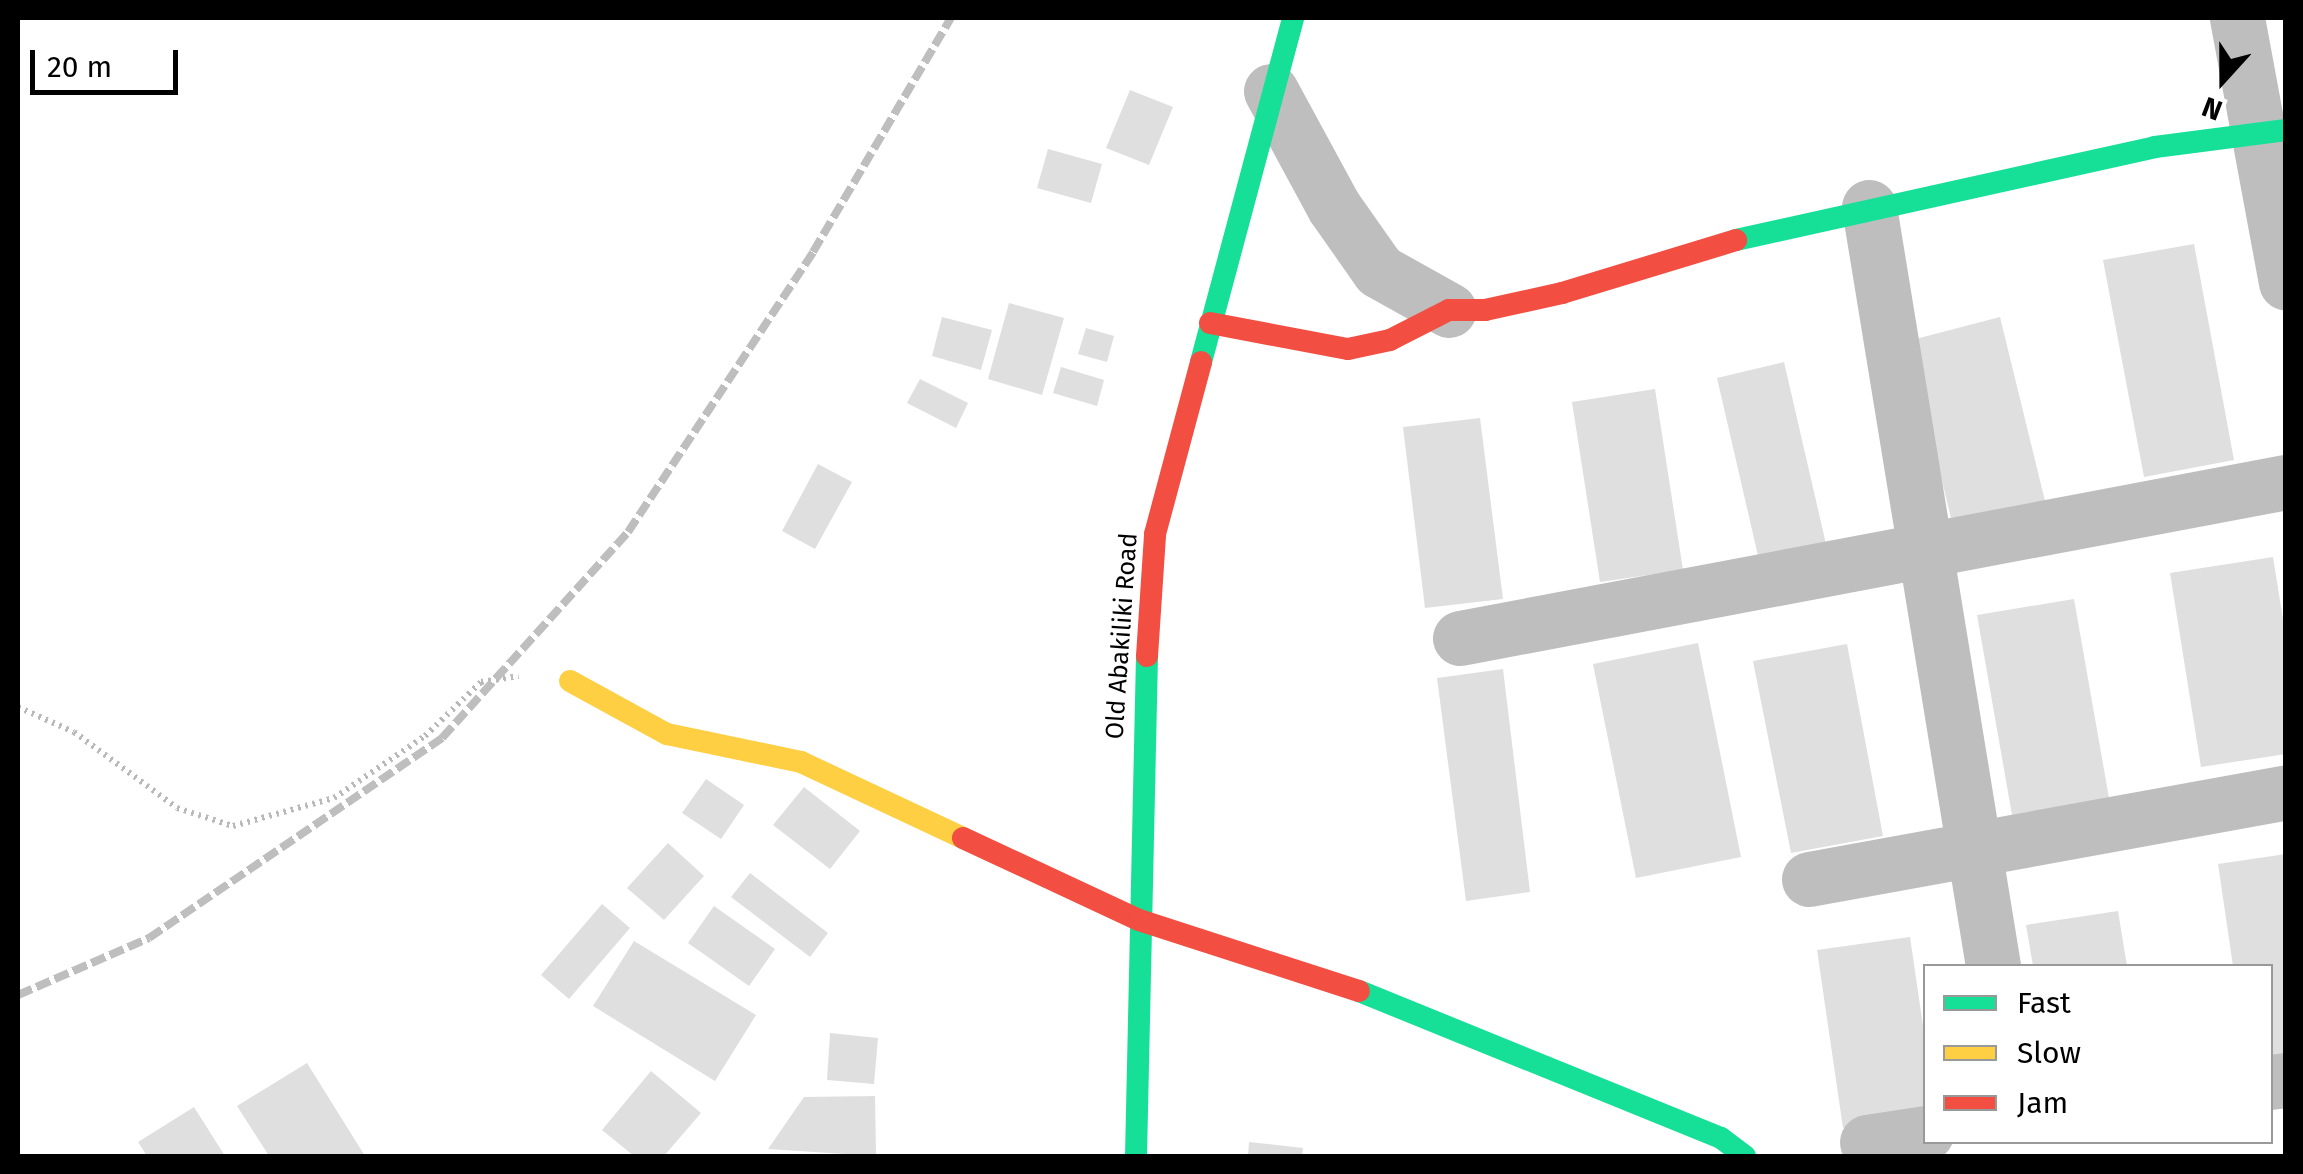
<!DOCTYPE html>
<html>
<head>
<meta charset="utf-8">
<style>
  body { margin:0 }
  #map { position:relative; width:2303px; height:1174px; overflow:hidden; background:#fff; font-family:"Fira Sans",sans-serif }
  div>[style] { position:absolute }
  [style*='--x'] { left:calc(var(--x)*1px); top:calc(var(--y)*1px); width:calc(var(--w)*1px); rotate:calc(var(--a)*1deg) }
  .building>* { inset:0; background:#dfdfdf }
  .path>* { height:6px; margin-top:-3px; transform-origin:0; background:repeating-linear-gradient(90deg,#b9b9b9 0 2.5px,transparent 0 7.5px) }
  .street>* { height:55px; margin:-27.5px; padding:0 27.5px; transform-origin:27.5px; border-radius:27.5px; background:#bebebe }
  .fast>* { height:22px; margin:-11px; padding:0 11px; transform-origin:11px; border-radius:11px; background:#16e098 }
  .slow>* { height:22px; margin:-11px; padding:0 11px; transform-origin:11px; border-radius:11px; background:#ffcf43 }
  .jam>* { height:22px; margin:-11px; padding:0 11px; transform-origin:11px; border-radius:11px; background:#f24e42 }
  .rail>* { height:8px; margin-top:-4px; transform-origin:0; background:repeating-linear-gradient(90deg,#bebebe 0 15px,transparent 0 20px) }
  span { translate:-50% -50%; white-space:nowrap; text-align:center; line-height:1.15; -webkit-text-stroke:9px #fff; paint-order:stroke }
  .street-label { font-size:25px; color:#000 }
  .frame { position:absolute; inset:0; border:20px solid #000; pointer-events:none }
  .legend { position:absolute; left:1923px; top:964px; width:350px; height:180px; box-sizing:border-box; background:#fff; border:2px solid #999; margin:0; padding:12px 18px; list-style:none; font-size:30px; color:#000 }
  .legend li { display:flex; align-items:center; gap:20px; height:50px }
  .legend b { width:50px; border:2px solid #999 }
  .north { position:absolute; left:2173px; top:30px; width:100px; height:100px; -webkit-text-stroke:8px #fff; paint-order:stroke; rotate:201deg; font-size:28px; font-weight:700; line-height:40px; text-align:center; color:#000 }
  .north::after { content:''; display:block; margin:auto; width:35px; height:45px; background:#000; clip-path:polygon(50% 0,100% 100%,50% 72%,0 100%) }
  .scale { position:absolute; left:30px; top:50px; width:148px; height:45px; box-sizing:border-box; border:5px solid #000; border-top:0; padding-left:12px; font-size:30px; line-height:35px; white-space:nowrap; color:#000; -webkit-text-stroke:8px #fff; paint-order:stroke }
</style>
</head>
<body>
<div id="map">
  <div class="building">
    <i style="clip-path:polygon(1130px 90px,1173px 107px,1149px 165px,1106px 148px)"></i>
    <i style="clip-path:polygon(1048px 149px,1102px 164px,1091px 203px,1037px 188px)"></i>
    <i style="clip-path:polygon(2194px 244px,2234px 460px,2144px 477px,2103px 260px)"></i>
    <i style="clip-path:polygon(1009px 303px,1064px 318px,1042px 395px,988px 379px)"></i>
    <i style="clip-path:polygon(942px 317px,992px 330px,981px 370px,932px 356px)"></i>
    <i style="clip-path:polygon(2000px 317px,2045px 501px,1951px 518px,1908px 341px)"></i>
    <i style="clip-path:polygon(1086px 328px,1114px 336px,1107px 362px,1078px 354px)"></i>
    <i style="clip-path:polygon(1784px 362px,1826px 544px,1759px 560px,1717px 378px)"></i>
    <i style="clip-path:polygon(1061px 367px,1104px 380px,1097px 406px,1053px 393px)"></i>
    <i style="clip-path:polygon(920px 379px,968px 403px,956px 428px,907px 403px)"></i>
    <i style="clip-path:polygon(1655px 389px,1683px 570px,1600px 582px,1572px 402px)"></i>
    <i style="clip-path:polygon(1480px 418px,1503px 599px,1425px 608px,1403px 427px)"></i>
    <i style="clip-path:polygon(818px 464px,852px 482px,815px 549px,782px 531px)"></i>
    <i style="clip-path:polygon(2273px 557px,2286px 638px,2286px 754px,2201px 767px,2170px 573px)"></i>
    <i style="clip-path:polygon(2074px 599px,2109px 798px,2012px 815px,1977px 615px)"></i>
    <i style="clip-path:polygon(1698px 643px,1741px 857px,1636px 878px,1593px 664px)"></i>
    <i style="clip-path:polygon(1847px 644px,1883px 836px,1791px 853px,1753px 661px)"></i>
    <i style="clip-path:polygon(1503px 669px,1530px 892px,1466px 901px,1437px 678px)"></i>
    <i style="clip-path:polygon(706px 779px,744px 805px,721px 839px,682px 813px)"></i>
    <i style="clip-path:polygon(804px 787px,860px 831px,830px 869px,773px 825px)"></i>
    <i style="clip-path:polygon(668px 843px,704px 876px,664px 920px,627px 888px)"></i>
    <i style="clip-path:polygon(2286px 854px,2286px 1067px,2270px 1070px,2270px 966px,2233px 966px,2218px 864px)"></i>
    <i style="clip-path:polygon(750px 873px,828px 933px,810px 957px,731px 897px)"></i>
    <i style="clip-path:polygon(602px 904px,630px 928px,569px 999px,541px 975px)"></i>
    <i style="clip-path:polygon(714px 906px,775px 949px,749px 986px,688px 943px)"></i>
    <i style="clip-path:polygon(2118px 911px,2127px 966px,2033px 966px,2026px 925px)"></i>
    <i style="clip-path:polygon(1910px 937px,1926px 1046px,1926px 1117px,1843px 1128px,1817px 950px)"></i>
    <i style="clip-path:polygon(634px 941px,756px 1015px,715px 1081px,593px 1006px)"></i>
    <i style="clip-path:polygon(830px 1033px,878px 1038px,874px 1084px,827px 1080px)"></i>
    <i style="clip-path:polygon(307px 1063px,365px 1156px,269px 1156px,237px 1106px)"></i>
    <i style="clip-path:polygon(651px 1071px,701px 1113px,664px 1156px,634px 1156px,602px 1130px)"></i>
    <i style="clip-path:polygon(875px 1096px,876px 1156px,768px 1149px,804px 1097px)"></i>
    <i style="clip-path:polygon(194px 1107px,225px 1156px,147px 1156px,138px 1142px)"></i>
    <i style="clip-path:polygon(1249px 1142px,1303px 1148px,1302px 1156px,1248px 1156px)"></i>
  </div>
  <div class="path">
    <i style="--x:18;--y:707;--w:61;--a:24.1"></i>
    <i style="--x:74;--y:732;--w:128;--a:36.4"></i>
    <i style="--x:177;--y:808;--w:59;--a:17.8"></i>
    <i style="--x:233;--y:826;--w:105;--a:-15.5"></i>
    <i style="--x:334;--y:798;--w:110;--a:-34.3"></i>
    <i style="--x:425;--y:736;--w:78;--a:-44"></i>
    <i style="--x:481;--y:682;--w:38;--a:-9"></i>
  </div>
  <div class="street">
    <i style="--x:2237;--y:18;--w:269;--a:79.5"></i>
    <i style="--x:1271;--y:91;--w:132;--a:61.5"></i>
    <i style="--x:1334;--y:207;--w:78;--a:54.9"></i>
    <i style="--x:1379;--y:271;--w:80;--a:29.1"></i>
    <i style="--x:1869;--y:207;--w:769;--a:80.72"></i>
    <i style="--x:1460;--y:638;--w:841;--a:-10.7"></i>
    <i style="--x:1809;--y:879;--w:485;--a:-10.3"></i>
    <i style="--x:2270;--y:1082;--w:16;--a:-7"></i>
    <i style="--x:1867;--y:1142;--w:60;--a:-8.7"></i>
  </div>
  <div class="fast">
    <i style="--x:1736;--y:240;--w:429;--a:-12.5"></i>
    <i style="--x:2155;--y:147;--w:132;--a:-7.4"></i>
    <i style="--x:1201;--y:362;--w:356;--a:-75"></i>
    <i style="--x:1359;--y:991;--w:391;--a:22.1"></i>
    <i style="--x:1721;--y:1138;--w:30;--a:37"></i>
    <i style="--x:1136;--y:1156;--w:500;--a:-88.74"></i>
  </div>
  <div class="slow">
    <i style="--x:570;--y:681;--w:111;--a:28.7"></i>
    <i style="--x:667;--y:734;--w:137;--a:11.8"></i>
    <i style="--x:801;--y:762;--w:179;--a:25.1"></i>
  </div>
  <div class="jam">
    <i style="--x:1210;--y:323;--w:140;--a:10.7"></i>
    <i style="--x:1348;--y:349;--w:43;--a:-12.1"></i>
    <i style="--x:1390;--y:340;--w:66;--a:-27"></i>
    <i style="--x:1449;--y:310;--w:36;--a:0"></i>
    <i style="--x:1485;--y:310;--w:79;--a:-12.4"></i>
    <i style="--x:1562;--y:293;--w:182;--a:-16.9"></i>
    <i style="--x:1147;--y:656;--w:122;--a:-86.2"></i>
    <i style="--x:1155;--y:534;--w:178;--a:-75"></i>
    <i style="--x:963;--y:838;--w:194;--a:25"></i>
    <i style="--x:1139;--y:920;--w:231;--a:17.9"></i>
  </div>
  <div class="rail">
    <i style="--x:18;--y:995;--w:143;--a:-23.5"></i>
    <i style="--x:149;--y:938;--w:355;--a:-34.3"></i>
    <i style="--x:442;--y:738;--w:278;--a:-47.9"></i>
    <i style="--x:628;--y:532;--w:336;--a:-56.5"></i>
    <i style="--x:813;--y:252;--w:272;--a:-59.5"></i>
  </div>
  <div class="street-label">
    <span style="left:1122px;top:636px;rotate:-86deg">Old Abakiliki Road</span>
  </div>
  <div class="frame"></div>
  <ul class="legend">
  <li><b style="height:12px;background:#16e098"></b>Fast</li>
  <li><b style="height:12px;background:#ffcf43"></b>Slow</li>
  <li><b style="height:12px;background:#f24e42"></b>Jam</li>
  </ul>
  <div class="north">N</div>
  <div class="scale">20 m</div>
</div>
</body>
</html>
